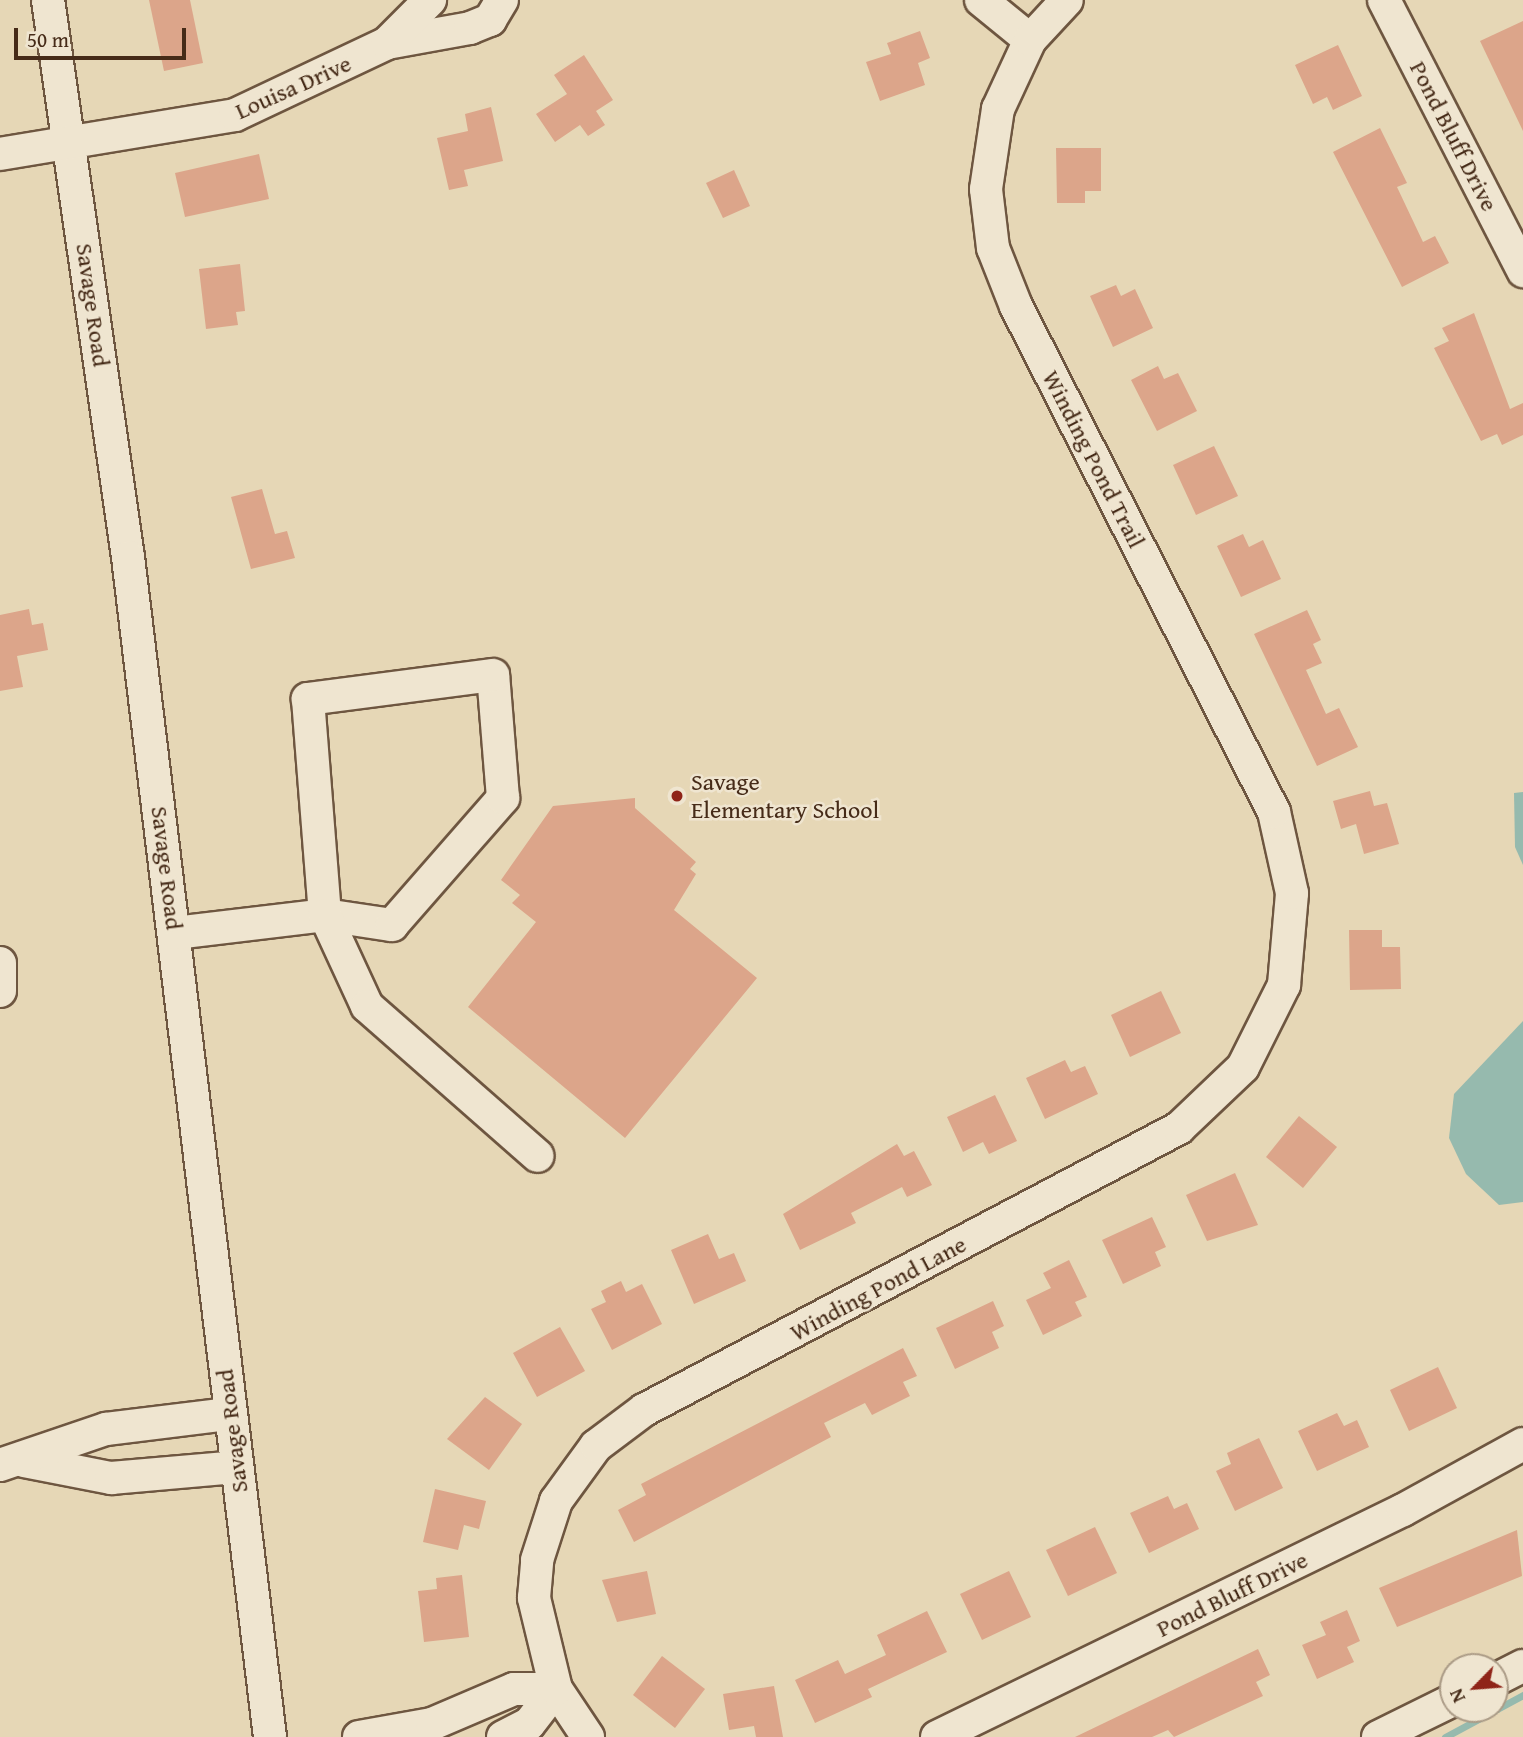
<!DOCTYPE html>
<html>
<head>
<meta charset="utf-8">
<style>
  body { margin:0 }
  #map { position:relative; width:1523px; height:1737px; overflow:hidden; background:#e6d7b6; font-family:"Gentium Book Plus",serif }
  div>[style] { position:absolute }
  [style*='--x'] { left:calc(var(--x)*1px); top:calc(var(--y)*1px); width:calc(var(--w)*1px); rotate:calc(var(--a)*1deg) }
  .water>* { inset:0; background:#96baae }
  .stream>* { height:7px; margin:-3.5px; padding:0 3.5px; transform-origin:3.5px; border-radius:3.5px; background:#96baae }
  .building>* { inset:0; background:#dca58a }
  .roads { filter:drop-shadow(2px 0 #6e5640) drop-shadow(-2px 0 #6e5640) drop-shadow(0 2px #6e5640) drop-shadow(0 -2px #6e5640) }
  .minor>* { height:32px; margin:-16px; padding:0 16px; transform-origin:16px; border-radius:16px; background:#efe5d0 }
  .dots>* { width:19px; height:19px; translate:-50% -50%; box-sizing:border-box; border:4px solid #efe5d0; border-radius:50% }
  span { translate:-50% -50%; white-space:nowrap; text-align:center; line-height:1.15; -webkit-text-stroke:5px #efe5d0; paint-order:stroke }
  .street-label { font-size:24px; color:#462b18 }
  .poi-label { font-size:24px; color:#462b18 }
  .left { translate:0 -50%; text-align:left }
  .north { position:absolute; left:1439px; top:1653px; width:70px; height:70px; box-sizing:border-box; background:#efe5d0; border:2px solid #ab9b86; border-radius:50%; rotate:245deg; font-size:19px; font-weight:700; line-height:28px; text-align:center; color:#462b18 }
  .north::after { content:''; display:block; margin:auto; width:24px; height:32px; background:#8f2418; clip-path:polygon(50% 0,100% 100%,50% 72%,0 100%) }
  .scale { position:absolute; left:14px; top:28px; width:172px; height:32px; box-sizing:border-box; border:4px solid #462b18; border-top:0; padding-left:9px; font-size:21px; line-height:24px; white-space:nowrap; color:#462b18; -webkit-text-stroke:5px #efe5d0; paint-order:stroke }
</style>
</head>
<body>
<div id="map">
  <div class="water">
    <i style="clip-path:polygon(1523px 792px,1523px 865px,1515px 847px,1514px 793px)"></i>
    <i style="clip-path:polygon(1523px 1021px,1523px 1202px,1499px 1205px,1466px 1174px,1449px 1138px,1454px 1094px)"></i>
  </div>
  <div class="stream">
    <i style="--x:1445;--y:1737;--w:89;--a:-28.3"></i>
  </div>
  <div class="building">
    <i style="clip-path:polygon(149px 0,190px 0,203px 63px,164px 71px)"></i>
    <i style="clip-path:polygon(1523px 21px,1523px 131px,1480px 41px)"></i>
    <i style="clip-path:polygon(920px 31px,930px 58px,918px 63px,925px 85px,880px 101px,866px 62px,891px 54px,887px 43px)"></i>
    <i style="clip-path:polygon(1338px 45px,1362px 96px,1333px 110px,1327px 97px,1313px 104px,1295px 65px)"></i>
    <i style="clip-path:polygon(584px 55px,613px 100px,596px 111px,605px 125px,588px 136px,580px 125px,555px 142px,536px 114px,567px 94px,554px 75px)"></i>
    <i style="clip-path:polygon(491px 107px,503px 161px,464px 170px,468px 186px,449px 190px,437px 138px,468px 131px,465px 114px)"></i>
    <i style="clip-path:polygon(1380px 128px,1407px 183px,1397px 187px,1423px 242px,1435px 236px,1449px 263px,1402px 287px,1333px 152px)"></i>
    <i style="clip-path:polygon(1056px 148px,1101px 148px,1101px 191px,1085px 191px,1085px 203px,1057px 203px)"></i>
    <i style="clip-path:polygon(259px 154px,269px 199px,185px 217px,175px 173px)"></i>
    <i style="clip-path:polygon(734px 170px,750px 206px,723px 218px,706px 183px)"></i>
    <i style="clip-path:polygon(240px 264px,245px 311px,236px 312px,238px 325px,206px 329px,199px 269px)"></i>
    <i style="clip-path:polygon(1116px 285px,1121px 296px,1135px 289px,1153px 328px,1113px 347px,1090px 296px)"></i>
    <i style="clip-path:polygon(1474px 313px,1510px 409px,1523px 403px,1523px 435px,1502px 445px,1497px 434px,1481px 441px,1434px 348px,1449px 341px,1442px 328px)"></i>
    <i style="clip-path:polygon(1158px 366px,1164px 379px,1178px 373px,1197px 411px,1157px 431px,1131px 380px)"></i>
    <i style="clip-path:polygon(1214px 446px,1238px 496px,1196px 515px,1173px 465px)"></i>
    <i style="clip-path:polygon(262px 489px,275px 534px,287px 531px,295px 558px,251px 569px,231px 497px)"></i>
    <i style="clip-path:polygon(1243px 534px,1249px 547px,1263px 540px,1281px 579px,1241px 597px,1217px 546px)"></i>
    <i style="clip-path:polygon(29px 609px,32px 625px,43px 623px,48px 650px,17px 656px,23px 687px,0 691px,0 615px)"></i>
    <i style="clip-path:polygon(1307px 610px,1321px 640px,1313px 644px,1322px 663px,1306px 670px,1326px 714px,1339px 708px,1358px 747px,1317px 766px,1254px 634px)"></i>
    <i style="clip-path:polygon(1370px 791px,1374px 806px,1387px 803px,1399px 844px,1364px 854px,1356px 824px,1341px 829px,1333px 801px)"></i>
    <i style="clip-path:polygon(635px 798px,635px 808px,696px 862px,690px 869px,696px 874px,674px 910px,757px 978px,625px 1138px,468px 1007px,536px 922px,512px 903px,520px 895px,501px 880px,553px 806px)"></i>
    <i style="clip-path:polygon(1349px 930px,1382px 930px,1382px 947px,1400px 947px,1401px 989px,1350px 990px)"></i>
    <i style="clip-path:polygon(1161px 991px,1181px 1033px,1130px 1057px,1111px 1015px)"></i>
    <i style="clip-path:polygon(1065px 1060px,1071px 1072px,1085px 1066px,1098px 1094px,1045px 1119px,1026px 1078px)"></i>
    <i style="clip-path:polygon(995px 1095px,1017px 1141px,989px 1154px,983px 1142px,963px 1152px,947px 1117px)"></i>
    <i style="clip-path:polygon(1299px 1116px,1337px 1147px,1303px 1188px,1266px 1157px)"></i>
    <i style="clip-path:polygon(897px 1144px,904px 1156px,914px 1151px,932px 1185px,907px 1197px,902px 1187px,851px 1213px,856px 1223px,800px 1250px,783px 1214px)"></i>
    <i style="clip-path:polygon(1235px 1173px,1258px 1225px,1207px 1241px,1186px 1195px)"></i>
    <i style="clip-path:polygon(1152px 1217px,1166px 1247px,1155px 1252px,1161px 1266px,1123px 1284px,1102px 1240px)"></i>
    <i style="clip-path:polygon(708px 1234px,719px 1259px,734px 1253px,746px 1281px,694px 1304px,671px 1250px)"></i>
    <i style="clip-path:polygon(1069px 1260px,1087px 1297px,1075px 1302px,1082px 1316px,1043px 1335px,1026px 1300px,1051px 1288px,1043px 1273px)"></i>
    <i style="clip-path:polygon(621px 1281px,626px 1292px,642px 1284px,662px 1324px,612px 1350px,591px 1309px,606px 1302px,601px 1291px)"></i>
    <i style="clip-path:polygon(993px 1301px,1004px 1326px,992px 1332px,999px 1348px,955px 1369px,936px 1328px)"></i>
    <i style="clip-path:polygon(560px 1327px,585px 1371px,537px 1397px,513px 1353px)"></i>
    <i style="clip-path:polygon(903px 1348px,917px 1376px,903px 1382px,910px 1396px,872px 1415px,865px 1403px,824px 1423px,831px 1437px,634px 1542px,618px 1510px,646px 1495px,641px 1484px)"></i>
    <i style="clip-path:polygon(1438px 1367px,1457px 1408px,1409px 1431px,1390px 1390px)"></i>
    <i style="clip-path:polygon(485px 1397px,522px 1424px,489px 1470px,447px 1439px)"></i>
    <i style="clip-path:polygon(1337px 1413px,1344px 1426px,1357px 1420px,1369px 1447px,1317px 1471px,1298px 1431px)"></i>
    <i style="clip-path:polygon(1259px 1438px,1283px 1488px,1235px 1511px,1216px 1471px,1231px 1464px,1227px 1453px)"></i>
    <i style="clip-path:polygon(435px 1489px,486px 1501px,479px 1529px,464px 1525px,458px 1550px,423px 1542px)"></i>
    <i style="clip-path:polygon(1168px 1496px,1174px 1509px,1187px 1503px,1199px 1529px,1149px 1553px,1130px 1513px)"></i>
    <i style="clip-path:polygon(1095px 1527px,1117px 1573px,1068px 1596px,1046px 1550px)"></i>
    <i style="clip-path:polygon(1517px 1530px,1522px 1576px,1397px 1627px,1379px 1588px)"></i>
    <i style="clip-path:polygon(647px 1571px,656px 1614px,617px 1622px,602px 1580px)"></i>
    <i style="clip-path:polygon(1009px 1571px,1031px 1617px,982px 1640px,960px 1594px)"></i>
    <i style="clip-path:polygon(462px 1575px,469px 1637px,424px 1642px,418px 1591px,437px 1589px,436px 1578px)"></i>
    <i style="clip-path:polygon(1347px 1610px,1360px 1641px,1347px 1647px,1354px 1662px,1317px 1679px,1302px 1645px,1326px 1635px,1320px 1622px)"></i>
    <i style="clip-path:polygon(927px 1611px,947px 1652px,868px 1689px,872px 1697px,815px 1723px,795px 1680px,838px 1660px,845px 1674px,886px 1655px,877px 1635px)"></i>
    <i style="clip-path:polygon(1258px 1649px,1270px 1675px,1256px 1682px,1263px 1696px,1174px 1737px,1168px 1730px,1152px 1737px,1075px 1737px)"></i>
    <i style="clip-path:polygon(662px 1656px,705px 1689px,675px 1728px,633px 1695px)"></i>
    <i style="clip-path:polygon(774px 1686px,783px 1737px,756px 1737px,754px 1726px,729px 1730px,723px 1694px)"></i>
  </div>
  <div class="roads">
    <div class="minor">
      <i style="--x:48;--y:0;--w:563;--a:81.83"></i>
      <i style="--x:128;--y:557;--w:1189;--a:83.14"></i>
      <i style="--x:981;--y:0;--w:63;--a:39.2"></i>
      <i style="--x:1384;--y:0;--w:305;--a:62.8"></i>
      <i style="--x:387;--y:43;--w:84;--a:-10.2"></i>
      <i style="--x:470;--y:28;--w:22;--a:-22"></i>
      <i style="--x:490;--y:20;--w:23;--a:-59"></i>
      <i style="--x:0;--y:154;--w:238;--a:-9.4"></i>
      <i style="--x:235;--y:115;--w:168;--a:-25.3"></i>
      <i style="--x:387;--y:43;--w:61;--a:-45"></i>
      <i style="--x:175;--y:933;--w:151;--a:-6.8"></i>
      <i style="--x:325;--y:915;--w:68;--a:8.5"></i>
      <i style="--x:392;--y:925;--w:169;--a:-48.8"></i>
      <i style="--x:503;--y:798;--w:123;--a:-94.6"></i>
      <i style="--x:493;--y:675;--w:187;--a:172.6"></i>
      <i style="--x:308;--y:699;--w:217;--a:85.5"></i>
      <i style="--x:325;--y:915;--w:100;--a:65.2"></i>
      <i style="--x:367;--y:1006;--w:227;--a:41.3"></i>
      <i style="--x:0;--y:963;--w:28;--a:90"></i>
      <i style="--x:24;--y:1461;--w:89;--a:11.1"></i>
      <i style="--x:111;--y:1478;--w:125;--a:-5"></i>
      <i style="--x:0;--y:1465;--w:112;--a:-18.8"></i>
      <i style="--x:106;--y:1429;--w:124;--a:-7"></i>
      <i style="--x:1495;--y:1680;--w:31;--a:-27"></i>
      <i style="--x:359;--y:1737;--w:74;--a:-10.1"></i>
      <i style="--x:432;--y:1724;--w:89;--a:-23.1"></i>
      <i style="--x:514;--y:1689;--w:42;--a:0"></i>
      <i style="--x:503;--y:1737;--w:29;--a:-27"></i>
      <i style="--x:529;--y:1724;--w:44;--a:-52.4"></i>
      <i style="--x:588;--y:1737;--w:58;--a:-123.7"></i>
      <i style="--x:556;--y:1689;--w:94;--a:-103.6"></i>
      <i style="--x:534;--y:1598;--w:38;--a:-85"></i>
      <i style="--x:537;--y:1560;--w:62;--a:-72.1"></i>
      <i style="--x:556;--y:1501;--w:68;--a:-54"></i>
      <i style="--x:596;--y:1446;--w:60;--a:-36.9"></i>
      <i style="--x:644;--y:1410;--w:605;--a:-27.79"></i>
      <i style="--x:1179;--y:1128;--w:88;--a:-43.6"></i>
      <i style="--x:1243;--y:1067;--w:92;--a:-63.4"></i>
      <i style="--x:1284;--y:985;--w:92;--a:-85"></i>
      <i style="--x:1292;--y:893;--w:83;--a:-102.5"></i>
      <i style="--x:1274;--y:812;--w:568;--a:-117.02"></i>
      <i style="--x:1016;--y:306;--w:62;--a:-111.6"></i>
      <i style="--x:993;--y:248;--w:59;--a:-96.8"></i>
      <i style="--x:986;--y:189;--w:81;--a:-81.5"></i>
      <i style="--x:998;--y:109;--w:76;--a:-65.1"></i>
      <i style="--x:1030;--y:40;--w:54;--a:-47.2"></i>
      <i style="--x:937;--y:1737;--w:518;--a:-25.97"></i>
      <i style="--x:1403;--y:1510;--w:137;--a:-28.8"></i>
      <i style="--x:1378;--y:1737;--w:84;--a:-26.3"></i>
    </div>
  </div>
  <div class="dots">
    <i style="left:677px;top:796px;background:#8f2418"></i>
  </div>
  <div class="street-label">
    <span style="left:293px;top:87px;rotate:-24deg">Louisa Drive</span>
    <span style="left:1454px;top:136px;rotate:63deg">Pond Bluff Drive</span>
    <span style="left:93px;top:305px;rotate:82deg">Savage Road</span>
    <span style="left:1094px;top:459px;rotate:63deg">Winding Pond Trail</span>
    <span style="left:167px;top:868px;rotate:83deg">Savage Road</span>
    <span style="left:878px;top:1288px;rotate:-28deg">Winding Pond Lane</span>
    <span style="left:232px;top:1431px;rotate:-97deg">Savage Road</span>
    <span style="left:1232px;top:1594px;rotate:-26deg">Pond Bluff Drive</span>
  </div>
  <div class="poi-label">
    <span class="left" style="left:691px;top:796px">Savage<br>Elementary School</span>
  </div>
  <div class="north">N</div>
  <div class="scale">50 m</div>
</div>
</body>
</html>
